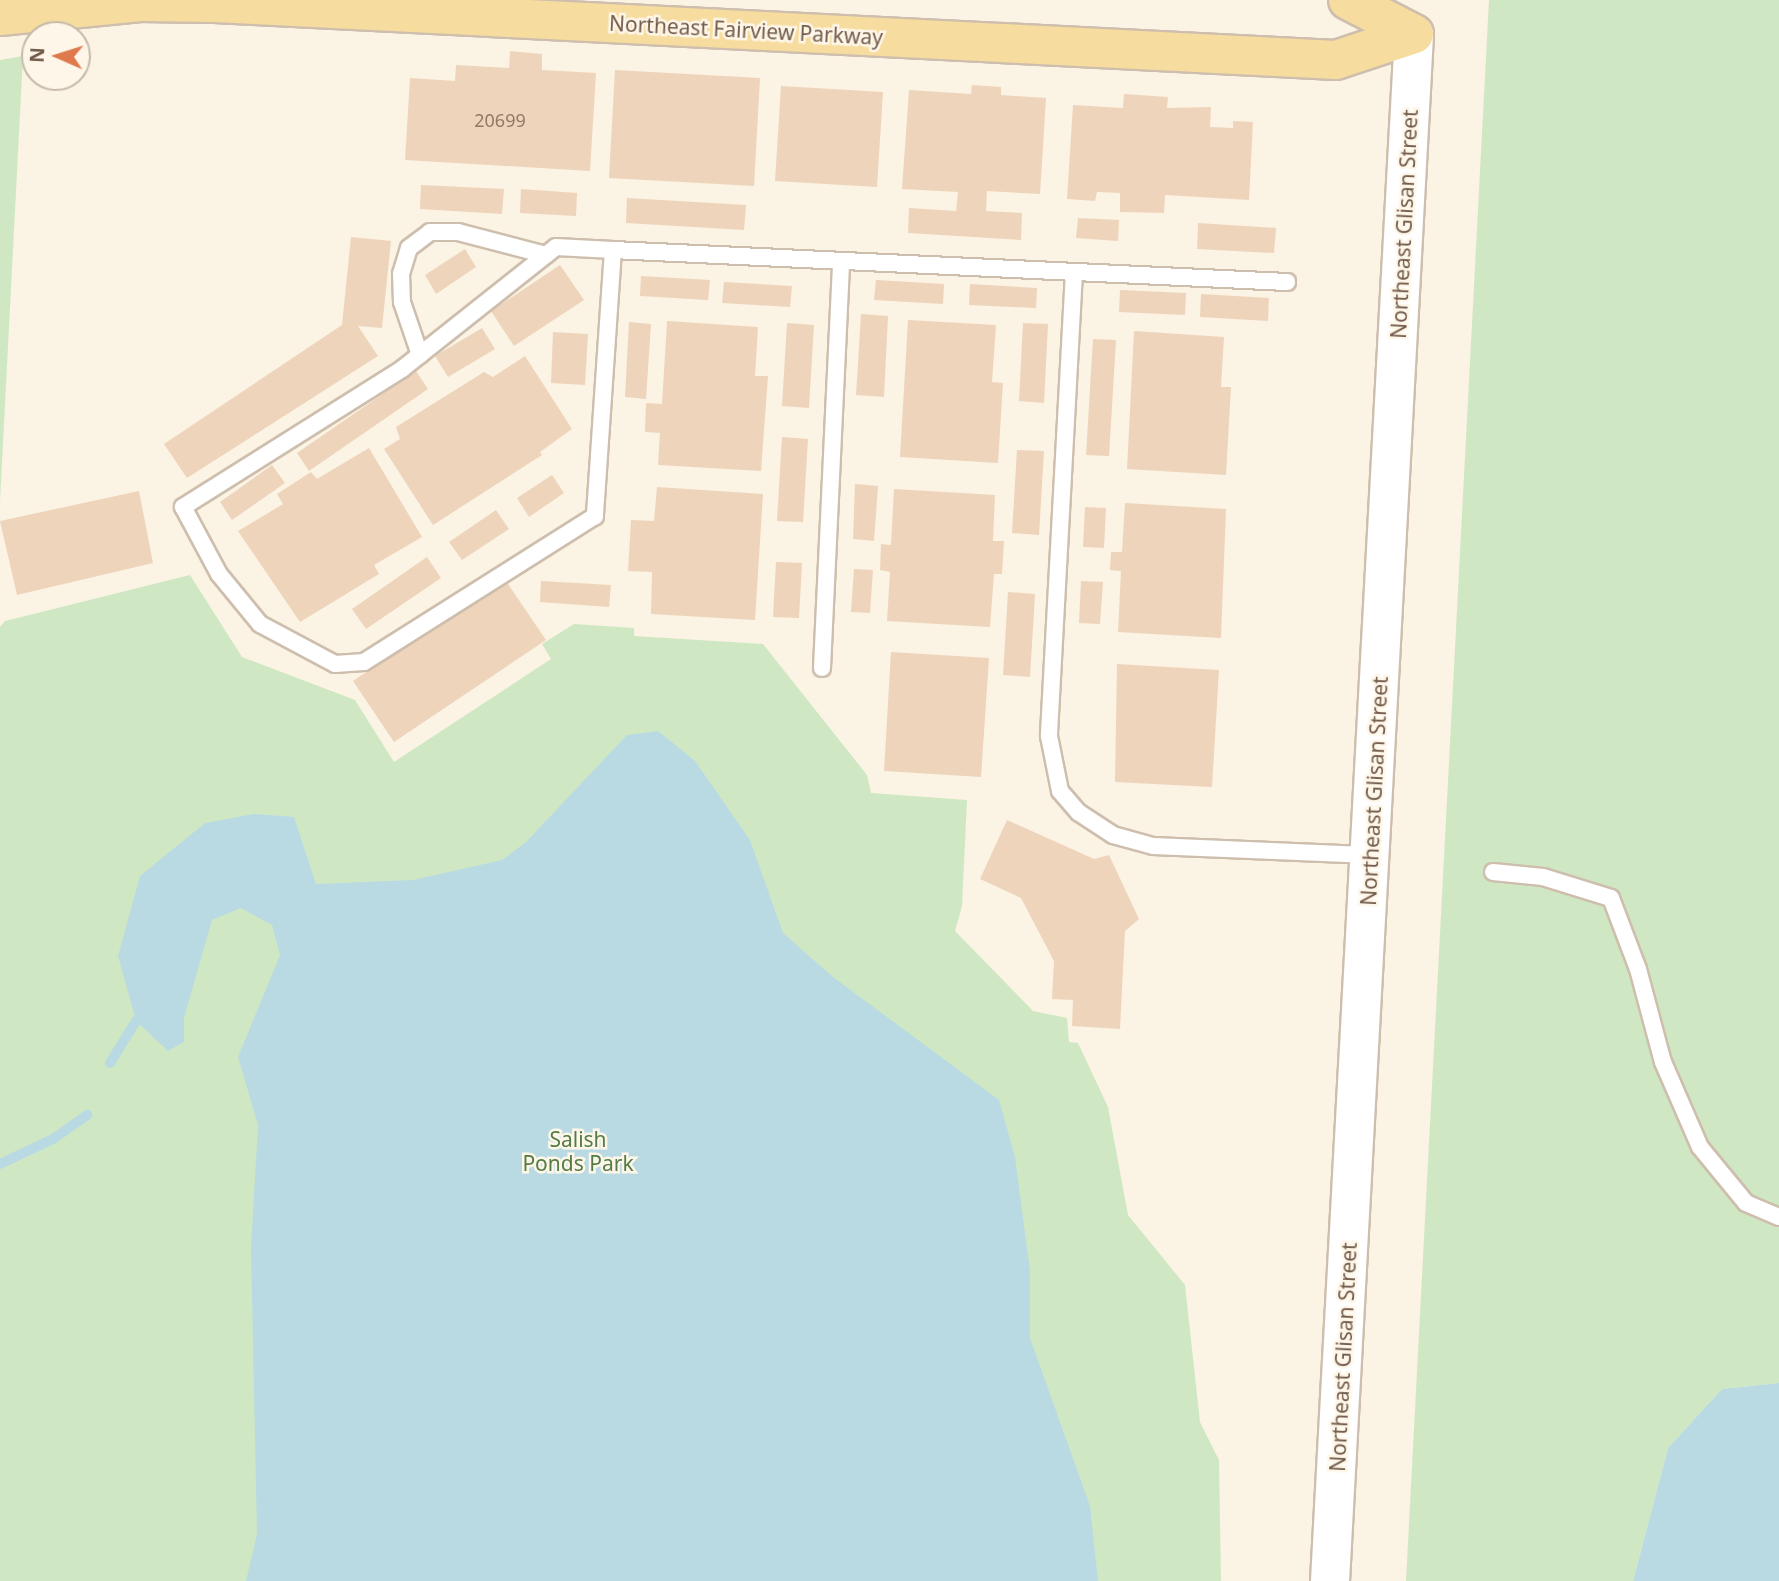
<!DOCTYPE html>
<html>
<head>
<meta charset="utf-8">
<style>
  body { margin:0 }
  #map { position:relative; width:1779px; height:1581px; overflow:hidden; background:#fbf3e3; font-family:"Noto Sans",sans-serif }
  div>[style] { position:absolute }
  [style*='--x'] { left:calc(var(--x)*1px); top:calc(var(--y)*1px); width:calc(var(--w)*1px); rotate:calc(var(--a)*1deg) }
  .green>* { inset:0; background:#cfe8c3 }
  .water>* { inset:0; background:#b9dae3 }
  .stream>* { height:10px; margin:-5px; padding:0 5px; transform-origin:5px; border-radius:5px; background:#b9dae3 }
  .building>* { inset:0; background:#efd4bc }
  .roads { filter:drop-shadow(2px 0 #cebead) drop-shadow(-2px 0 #cebead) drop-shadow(0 2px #cebead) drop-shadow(0 -2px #cebead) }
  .lane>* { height:16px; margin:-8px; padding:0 8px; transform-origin:8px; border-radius:8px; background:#fff }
  .secondary>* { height:38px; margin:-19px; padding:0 19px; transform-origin:19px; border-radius:19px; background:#fff }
  .primary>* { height:38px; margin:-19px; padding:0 19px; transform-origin:19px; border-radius:19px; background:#f7dc9f }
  span { translate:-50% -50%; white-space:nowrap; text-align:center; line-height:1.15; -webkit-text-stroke:5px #fef7e9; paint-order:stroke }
  .number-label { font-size:18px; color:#917967 }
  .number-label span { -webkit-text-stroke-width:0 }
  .street-label { font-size:21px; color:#725b4b }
  .park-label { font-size:21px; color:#537c46 }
  .north { position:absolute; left:21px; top:21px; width:70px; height:70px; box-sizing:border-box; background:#fef7e9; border:2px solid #c6b9aa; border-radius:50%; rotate:273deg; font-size:19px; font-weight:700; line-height:28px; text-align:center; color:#725b4b }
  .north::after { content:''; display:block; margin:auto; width:24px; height:32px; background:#df794e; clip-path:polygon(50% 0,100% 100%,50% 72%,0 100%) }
</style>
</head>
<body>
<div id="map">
  <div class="green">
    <i style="clip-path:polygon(1489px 0,1779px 0,1779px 1383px,1722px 1389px,1668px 1448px,1633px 1581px,1406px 1581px)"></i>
    <i style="clip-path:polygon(23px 56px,0 501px,0 60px)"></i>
    <i style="clip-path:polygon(190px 575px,242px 657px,355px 700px,394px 762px,551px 659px,542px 644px,574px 624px,634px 628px,634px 636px,763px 644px,867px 775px,871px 793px,967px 800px,962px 906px,955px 931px,1033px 1011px,1067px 1018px,1069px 1042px,1078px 1043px,1108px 1107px,1128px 1215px,1185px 1285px,1200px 1422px,1219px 1460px,1221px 1581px,0 1581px,0 627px,5px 621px)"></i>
  </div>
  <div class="water">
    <i style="clip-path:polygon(658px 731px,695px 761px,750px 840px,783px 933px,833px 977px,999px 1100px,1015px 1157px,1030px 1271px,1030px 1338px,1090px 1506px,1098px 1581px,246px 1581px,257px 1534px,251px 1248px,258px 1125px,238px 1057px,280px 955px,272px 925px,241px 908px,212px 920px,184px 1018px,184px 1042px,168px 1051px,136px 1021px,118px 956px,140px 876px,205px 823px,254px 814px,294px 817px,316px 884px,413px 880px,502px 860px,526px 842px,627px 735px)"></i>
    <i style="clip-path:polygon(1779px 1383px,1779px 1581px,1633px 1581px,1668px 1448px,1722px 1389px)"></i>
  </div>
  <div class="stream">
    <i style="--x:110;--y:1063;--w:49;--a:-58.2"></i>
    <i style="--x:0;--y:1164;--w:59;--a:-25.3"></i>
    <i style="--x:53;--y:1139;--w:42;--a:-35.2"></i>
  </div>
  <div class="building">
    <i style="clip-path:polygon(510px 51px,542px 54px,542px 70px,596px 73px,590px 171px,405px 160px,410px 78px,455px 81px,456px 65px,509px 68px)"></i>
    <i style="clip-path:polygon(615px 70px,760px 78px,754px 186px,609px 178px)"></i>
    <i style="clip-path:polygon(972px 85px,1001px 87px,1001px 95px,1046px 98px,1040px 194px,987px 191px,986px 211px,1022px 213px,1021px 240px,908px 233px,909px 208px,956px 211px,958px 192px,902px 189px,909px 90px,971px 94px)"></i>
    <i style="clip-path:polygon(781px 86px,883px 92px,877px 187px,775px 181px)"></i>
    <i style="clip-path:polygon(1124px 94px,1168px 97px,1167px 108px,1211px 107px,1210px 127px,1233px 128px,1233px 121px,1253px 122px,1249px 200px,1165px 195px,1164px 213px,1120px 212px,1120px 193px,1097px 192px,1095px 201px,1067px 199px,1073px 105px,1123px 108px)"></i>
    <i style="clip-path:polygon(421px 185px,504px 189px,502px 214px,420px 209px)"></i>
    <i style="clip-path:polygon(521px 189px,577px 193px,576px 216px,520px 213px)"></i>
    <i style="clip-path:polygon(627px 198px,746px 205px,744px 230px,626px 223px)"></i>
    <i style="clip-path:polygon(1078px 218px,1119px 220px,1118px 241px,1076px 238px)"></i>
    <i style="clip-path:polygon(1198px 223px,1276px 228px,1274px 253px,1197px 249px)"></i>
    <i style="clip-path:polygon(351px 237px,391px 241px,382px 328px,358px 326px,378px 356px,187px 478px,164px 444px,342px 325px)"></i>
    <i style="clip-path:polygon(465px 249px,476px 267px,436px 294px,425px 275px)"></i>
    <i style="clip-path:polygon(560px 265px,584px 300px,514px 346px,491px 311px)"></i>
    <i style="clip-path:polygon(641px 276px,710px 280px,708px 300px,640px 296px)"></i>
    <i style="clip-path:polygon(876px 280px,944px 284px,943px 304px,874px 300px)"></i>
    <i style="clip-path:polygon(724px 282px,792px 286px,790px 307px,722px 303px)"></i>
    <i style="clip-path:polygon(970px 284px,1037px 288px,1036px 308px,969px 305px)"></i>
    <i style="clip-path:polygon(1120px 290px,1186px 293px,1185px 315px,1119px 312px)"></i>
    <i style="clip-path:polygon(1201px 294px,1269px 298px,1268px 321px,1200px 317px)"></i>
    <i style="clip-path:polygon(861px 314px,888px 316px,884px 397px,856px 395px)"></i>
    <i style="clip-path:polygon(908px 320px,996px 325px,992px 382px,1003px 383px,998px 463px,900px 457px)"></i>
    <i style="clip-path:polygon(667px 321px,758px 327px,755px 376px,768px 376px,761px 471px,658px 465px,660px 433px,645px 432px,646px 403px,662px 404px)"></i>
    <i style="clip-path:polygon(629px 322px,651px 324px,646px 399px,625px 397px)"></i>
    <i style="clip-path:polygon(787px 323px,814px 325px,809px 408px,782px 406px)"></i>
    <i style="clip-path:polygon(1023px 323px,1048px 324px,1044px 403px,1019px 401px)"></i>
    <i style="clip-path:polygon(482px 328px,495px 349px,448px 377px,435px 356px)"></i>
    <i style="clip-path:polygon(1134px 331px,1224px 337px,1221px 387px,1231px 387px,1226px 475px,1127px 469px)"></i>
    <i style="clip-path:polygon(553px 332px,588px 334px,585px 385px,551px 383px)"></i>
    <i style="clip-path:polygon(1093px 339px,1116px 340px,1109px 456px,1086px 455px)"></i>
    <i style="clip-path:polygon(525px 356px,572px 429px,540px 452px,542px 455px,433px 525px,384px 449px,400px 439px,396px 427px,484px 372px,493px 377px)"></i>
    <i style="clip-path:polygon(416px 371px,428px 389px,309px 471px,297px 453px)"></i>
    <i style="clip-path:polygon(782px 437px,808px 439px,803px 522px,777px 521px)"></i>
    <i style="clip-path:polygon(369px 448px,422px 537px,374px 565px,379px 574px,300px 622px,238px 531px,283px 504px,277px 494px,311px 472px,317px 479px)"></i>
    <i style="clip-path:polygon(1017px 450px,1044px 451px,1039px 535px,1012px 533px)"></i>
    <i style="clip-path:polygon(272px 465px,285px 483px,232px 520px,220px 502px)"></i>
    <i style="clip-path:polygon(552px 475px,564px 493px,529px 517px,517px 498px)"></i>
    <i style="clip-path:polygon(855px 484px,878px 486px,874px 541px,853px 539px)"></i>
    <i style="clip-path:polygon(657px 487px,763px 494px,755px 620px,651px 614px,652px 572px,628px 571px,631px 520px,654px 521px)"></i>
    <i style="clip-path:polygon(894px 489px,995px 495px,993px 541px,1004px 541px,1002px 574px,994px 574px,990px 627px,887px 621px,890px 572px,880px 570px,881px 544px,891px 545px)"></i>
    <i style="clip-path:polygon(139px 491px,153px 563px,17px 595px,0 521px)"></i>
    <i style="clip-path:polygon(1125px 503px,1226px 509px,1221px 638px,1118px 632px,1121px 571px,1110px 570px,1111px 552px,1122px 552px)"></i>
    <i style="clip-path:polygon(1085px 507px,1106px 508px,1104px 548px,1083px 547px)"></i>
    <i style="clip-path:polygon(496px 510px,509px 529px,462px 560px,449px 542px)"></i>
    <i style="clip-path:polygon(427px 557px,441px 578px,366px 629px,352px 609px)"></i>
    <i style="clip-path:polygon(776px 562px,802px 563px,799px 618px,773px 617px)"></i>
    <i style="clip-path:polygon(854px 569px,873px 570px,870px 613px,851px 612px)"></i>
    <i style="clip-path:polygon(504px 578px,546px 640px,394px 742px,353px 681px)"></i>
    <i style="clip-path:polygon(541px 581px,611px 585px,609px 607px,540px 602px)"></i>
    <i style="clip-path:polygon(1081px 581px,1103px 582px,1100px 624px,1079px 623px)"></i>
    <i style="clip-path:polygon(1008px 592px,1035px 594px,1030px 677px,1003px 675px)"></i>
    <i style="clip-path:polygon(891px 652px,989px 658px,981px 777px,884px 771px)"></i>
    <i style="clip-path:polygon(1117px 664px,1219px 670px,1212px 787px,1115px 782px)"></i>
    <i style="clip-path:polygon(1007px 820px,1094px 859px,1109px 855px,1139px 919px,1125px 931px,1120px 1029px,1072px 1026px,1073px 1000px,1052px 999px,1054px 961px,1021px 898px,980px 879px)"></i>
  </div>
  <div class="roads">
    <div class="lane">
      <i style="--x:613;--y:250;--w:267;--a:93.9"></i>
      <i style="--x:595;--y:516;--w:273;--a:147.7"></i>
      <i style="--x:364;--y:662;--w:29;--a:176"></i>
      <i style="--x:335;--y:664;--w:85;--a:-151.9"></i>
      <i style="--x:260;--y:624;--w:65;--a:-129.4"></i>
      <i style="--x:219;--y:574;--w:76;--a:-118.2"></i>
      <i style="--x:183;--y:507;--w:259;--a:-32.2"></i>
      <i style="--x:402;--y:369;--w:196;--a:-38.4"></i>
      <i style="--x:556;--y:247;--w:57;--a:3"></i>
      <i style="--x:613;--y:250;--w:675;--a:2.72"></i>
      <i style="--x:1074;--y:272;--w:465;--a:93.1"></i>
      <i style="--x:1049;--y:736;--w:56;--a:78.7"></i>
      <i style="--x:1060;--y:791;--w:28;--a:49"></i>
      <i style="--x:1078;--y:812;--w:42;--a:33.3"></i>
      <i style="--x:1113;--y:835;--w:41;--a:15.4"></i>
      <i style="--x:1153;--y:846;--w:218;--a:2.4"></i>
      <i style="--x:420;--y:355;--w:56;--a:-108.8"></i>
      <i style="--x:402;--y:302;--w:28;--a:-92"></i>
      <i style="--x:401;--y:274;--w:27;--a:-73"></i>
      <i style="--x:409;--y:248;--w:26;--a:-37"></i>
      <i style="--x:430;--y:232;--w:28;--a:0"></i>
      <i style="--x:458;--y:232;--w:91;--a:14.6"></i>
      <i style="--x:822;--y:668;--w:407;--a:-87.3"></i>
      <i style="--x:1493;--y:872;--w:50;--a:5.7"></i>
      <i style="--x:1543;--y:877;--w:71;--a:17.2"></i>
      <i style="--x:1611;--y:898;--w:76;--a:69.2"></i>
      <i style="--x:1638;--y:969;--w:96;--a:75"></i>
      <i style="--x:1663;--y:1062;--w:93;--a:66.5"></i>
      <i style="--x:1700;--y:1147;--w:72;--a:50.6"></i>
      <i style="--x:1746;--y:1203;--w:36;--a:23"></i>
    </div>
    <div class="secondary">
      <i style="--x:1330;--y:1581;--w:1549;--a:-86.89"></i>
    </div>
    <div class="primary">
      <i style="--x:1348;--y:0;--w:74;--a:27.3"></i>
      <i style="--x:0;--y:16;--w:141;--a:-5.7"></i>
      <i style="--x:140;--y:2;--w:75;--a:0.8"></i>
      <i style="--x:215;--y:3;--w:1122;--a:2.91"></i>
      <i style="--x:1336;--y:60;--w:82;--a:-18.4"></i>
    </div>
  </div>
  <div class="number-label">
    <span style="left:500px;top:120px">20699</span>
  </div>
  <div class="street-label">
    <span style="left:746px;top:30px;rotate:3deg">Northeast Fairview Parkway</span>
    <span style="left:1404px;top:224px;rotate:-87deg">Northeast Glisan Street</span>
    <span style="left:1374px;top:791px;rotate:-87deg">Northeast Glisan Street</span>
    <span style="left:1343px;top:1357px;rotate:-87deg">Northeast Glisan Street</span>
  </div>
  <div class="park-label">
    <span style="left:578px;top:1151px">Salish<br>Ponds Park</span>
  </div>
  <div class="north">N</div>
</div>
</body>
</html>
